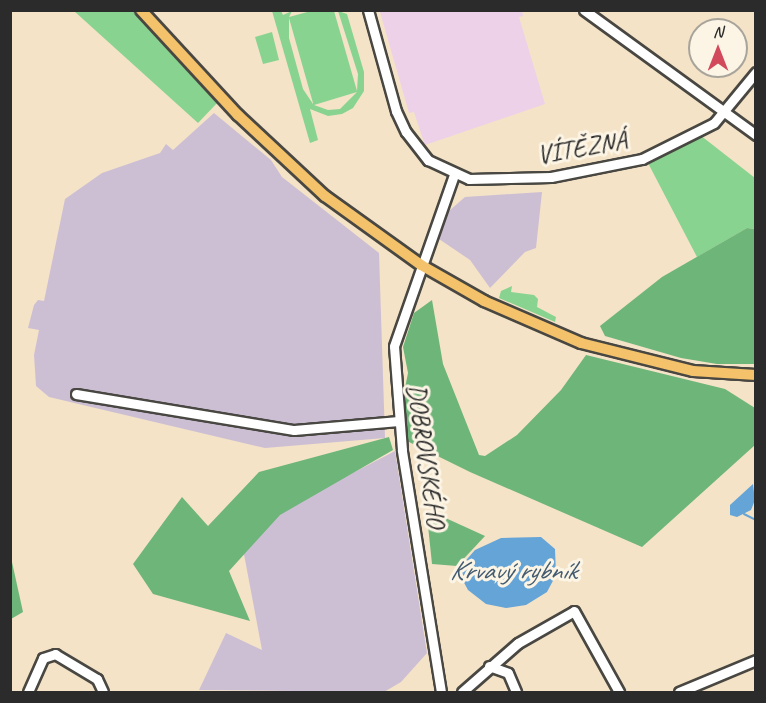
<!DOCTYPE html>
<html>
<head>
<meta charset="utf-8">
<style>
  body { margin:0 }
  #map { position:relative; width:766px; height:703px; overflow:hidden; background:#f4e3c7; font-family:Caveat,sans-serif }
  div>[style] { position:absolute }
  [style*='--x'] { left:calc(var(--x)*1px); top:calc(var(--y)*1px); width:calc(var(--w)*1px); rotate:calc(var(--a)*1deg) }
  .built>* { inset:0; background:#edd1e9 }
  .industrial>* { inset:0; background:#ccbfd4 }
  .green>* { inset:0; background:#89d390 }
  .forest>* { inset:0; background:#6eb57a }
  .water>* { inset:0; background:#64a4d7 }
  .stream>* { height:2px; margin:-1px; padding:0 1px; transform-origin:1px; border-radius:1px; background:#64a4d7 }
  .roads { filter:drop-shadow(2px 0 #494742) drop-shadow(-2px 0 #494742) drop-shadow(0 2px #494742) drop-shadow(0 -2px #494742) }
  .minor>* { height:9px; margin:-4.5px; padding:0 4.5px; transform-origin:4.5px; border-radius:4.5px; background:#fff }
  .major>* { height:10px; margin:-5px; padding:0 5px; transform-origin:5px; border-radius:5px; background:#f3c26a }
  span { translate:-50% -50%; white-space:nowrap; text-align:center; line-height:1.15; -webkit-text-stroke:6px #fcf5e5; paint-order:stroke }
  .street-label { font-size:26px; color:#2b2b2b }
  .water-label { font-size:27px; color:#425b70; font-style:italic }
  .frame { position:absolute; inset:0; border:12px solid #2b2b2b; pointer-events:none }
  .north { position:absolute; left:688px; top:18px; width:60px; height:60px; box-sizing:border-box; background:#fcf5e5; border:2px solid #a8a49b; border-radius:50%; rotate:0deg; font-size:16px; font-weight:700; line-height:24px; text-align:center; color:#2b2b2b }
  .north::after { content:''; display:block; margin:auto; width:21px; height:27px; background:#d1495b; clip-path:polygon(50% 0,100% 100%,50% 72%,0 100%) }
</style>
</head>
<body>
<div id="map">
  <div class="built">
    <i style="clip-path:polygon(387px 10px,522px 11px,523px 16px,519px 17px,545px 104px,425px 145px,414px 112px,409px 113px,380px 12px)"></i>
  </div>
  <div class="industrial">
    <i style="clip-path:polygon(214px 113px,271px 160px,282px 177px,379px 253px,385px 438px,265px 448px,49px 397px,36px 386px,34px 355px,39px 330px,28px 328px,34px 305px,38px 300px,44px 301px,65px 199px,102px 173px,160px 153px,166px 144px,173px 150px)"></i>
    <i style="clip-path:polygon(542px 192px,536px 248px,525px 252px,490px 288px,470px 260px,439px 239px,449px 211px,465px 197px)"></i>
    <i style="clip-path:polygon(395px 451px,427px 653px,401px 682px,384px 692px,199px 690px,226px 633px,262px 650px,243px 549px,289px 506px)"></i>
  </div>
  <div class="green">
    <i style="clip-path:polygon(74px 11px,133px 11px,219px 101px,198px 123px)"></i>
    <i style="clip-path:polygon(evenodd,272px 11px,281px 11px,283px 15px,292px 11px,289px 17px,311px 11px,334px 11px,357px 91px,358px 74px,338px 11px,347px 14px,364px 72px,364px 91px,353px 108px,342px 114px,328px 116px,310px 109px,318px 140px,310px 143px,272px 11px,289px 18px,313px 103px,313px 104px,303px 89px,289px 38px,289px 18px,272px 11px,357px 92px,340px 109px,328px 110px,314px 105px,357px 92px)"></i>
    <i style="clip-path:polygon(272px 32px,279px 60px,263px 64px,255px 37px)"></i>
    <i style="clip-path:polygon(700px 135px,755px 178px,755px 229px,747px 228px,697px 257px,648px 163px)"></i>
    <i style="clip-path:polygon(512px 286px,511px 292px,534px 295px,538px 299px,537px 307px,556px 317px,555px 322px,499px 298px,501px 291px)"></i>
  </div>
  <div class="forest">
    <i style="clip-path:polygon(747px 228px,755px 229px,755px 364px,717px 364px,681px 358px,605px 336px,600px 326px,662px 277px)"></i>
    <i style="clip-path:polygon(432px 300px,443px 364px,479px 455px,485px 456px,517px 435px,561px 390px,586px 355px,725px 389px,755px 408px,755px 445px,642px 547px,470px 472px,407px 441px,404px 393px,408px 373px,403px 347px,414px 313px)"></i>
    <i style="clip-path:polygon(389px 437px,393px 450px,280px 515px,229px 571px,250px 621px,153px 594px,133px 564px,182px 497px,208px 526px,259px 472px)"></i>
    <i style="clip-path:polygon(439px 515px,485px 536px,457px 566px,432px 564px,427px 516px)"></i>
    <i style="clip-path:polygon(10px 553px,23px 612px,11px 619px,10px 619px)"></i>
  </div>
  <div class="water">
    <i style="clip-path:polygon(753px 484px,755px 500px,751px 510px,737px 517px,730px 515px,730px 505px)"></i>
    <i style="clip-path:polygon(541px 537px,555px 549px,556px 575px,547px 592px,526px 605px,506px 608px,486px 604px,468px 590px,460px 575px,461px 566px,475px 550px,501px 538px)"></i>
  </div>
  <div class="stream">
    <i style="--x:744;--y:514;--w:13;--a:27"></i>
  </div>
  <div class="roads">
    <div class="minor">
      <i style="--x:368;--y:10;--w:105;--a:74.5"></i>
      <i style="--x:396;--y:111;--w:23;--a:65"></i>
      <i style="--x:406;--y:132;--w:36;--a:52"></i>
      <i style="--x:428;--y:160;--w:45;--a:24.9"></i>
      <i style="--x:469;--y:179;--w:82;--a:-1.4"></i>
      <i style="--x:551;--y:177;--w:93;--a:-11.2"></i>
      <i style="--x:642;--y:159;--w:80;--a:-26.6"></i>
      <i style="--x:714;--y:123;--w:66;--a:-50.5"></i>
      <i style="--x:584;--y:10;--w:213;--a:36"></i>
      <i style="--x:76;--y:394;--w:221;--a:9.4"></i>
      <i style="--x:294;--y:430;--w:105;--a:-4.9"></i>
      <i style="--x:489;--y:666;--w:20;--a:20"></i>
      <i style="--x:508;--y:673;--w:21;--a:67"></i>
      <i style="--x:28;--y:692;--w:37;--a:-66"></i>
      <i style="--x:43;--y:658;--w:13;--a:-18"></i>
      <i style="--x:55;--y:654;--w:49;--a:30.8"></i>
      <i style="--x:97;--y:679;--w:14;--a:65"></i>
      <i style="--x:441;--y:692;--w:245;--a:-99.2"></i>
      <i style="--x:402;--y:450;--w:104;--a:-94.4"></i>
      <i style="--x:394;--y:346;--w:181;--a:-70.7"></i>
      <i style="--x:462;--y:692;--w:74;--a:-41.2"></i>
      <i style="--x:518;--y:643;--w:64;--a:-29.7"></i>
      <i style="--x:574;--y:611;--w:93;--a:60.9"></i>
      <i style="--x:679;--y:692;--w:83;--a:-22.6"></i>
    </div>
    <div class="major">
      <i style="--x:141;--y:10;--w:143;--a:47.3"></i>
      <i style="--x:238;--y:115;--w:119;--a:43"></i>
      <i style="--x:325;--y:196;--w:118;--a:35.7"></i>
      <i style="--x:421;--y:265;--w:73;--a:29.7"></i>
      <i style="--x:484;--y:301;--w:106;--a:23.4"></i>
      <i style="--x:581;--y:343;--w:115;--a:14"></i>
      <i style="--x:693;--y:371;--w:63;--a:3.6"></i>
    </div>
  </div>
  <div class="street-label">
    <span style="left:582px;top:148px;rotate:-10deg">VÍTĚZNÁ</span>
    <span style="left:426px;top:456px;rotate:82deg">DOBROVSKÉHO</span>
  </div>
  <div class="water-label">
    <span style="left:513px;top:571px">Krvavý rybník</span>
  </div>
  <div class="frame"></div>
  <div class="north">N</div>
</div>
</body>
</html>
